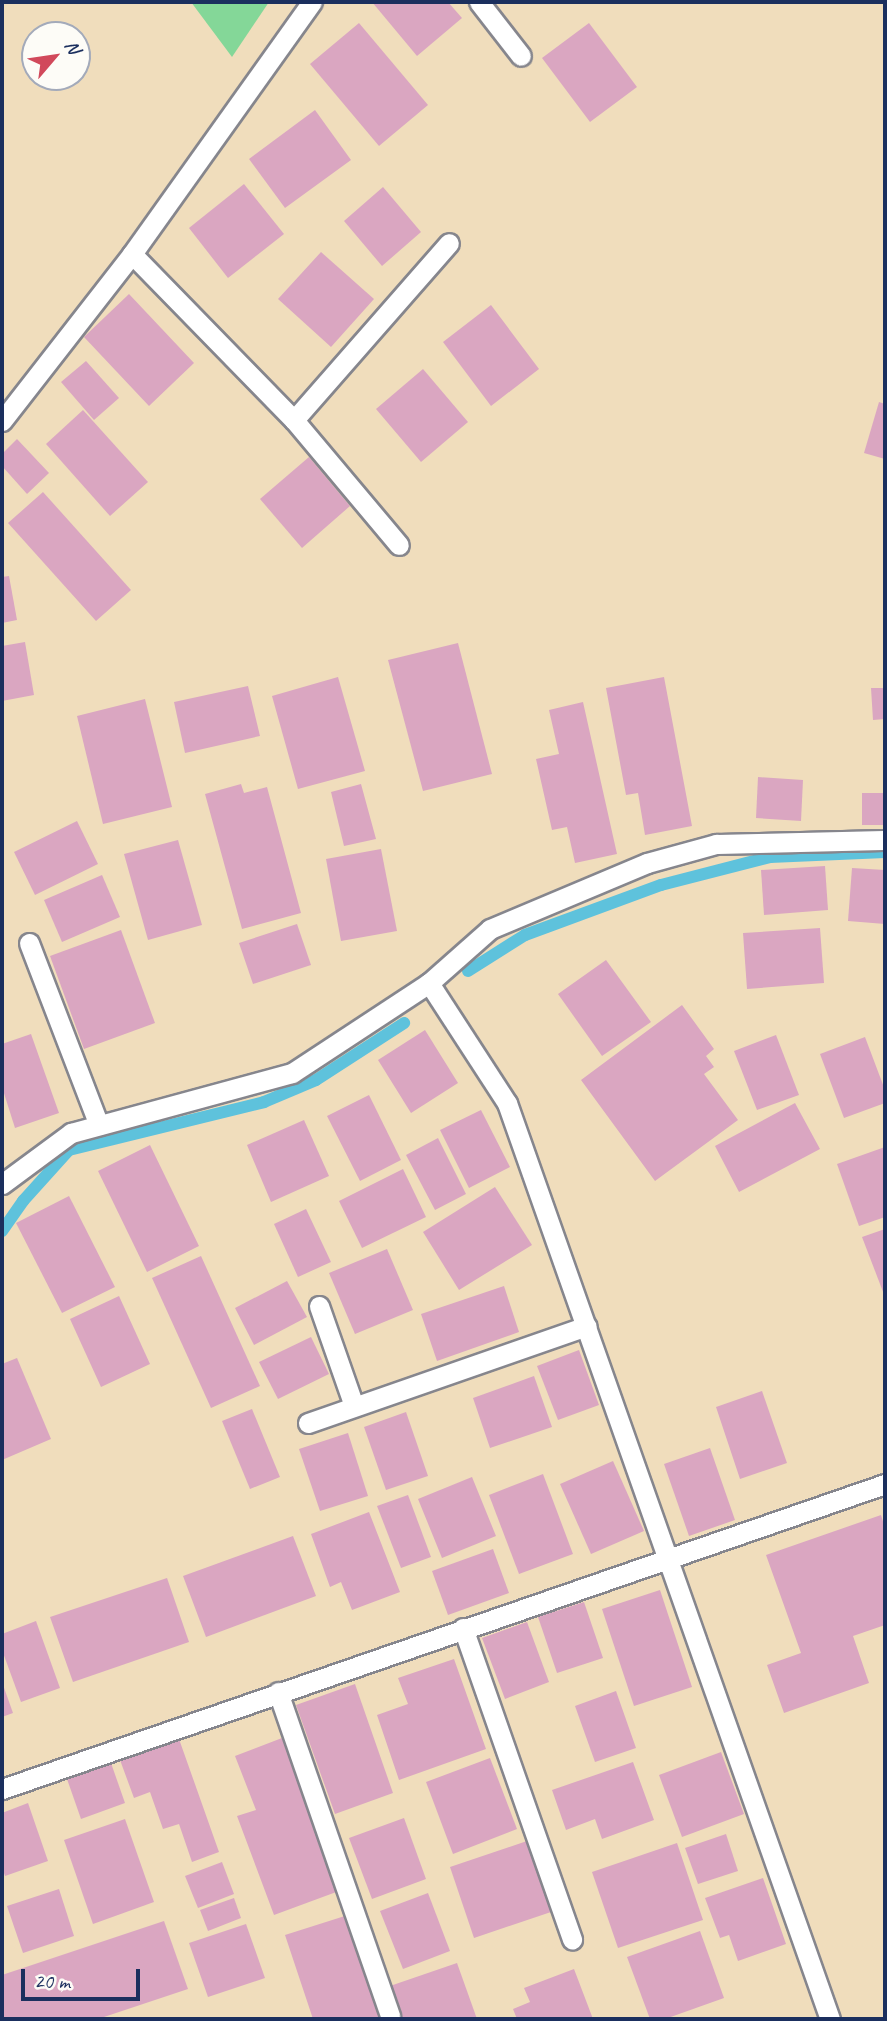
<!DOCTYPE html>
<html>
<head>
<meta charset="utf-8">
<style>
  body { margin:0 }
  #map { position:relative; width:887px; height:2021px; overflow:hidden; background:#f0ddbc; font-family:Caveat,sans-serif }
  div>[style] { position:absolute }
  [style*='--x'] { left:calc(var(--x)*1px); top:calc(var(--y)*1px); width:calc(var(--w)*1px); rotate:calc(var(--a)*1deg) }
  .green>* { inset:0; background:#84d798 }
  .stream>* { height:12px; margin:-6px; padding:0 6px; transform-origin:6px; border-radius:6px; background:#5ec2dc }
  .building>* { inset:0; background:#daa6c1 }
  .roads { filter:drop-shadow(2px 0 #86868d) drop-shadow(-2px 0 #86868d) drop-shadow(0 2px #86868d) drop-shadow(0 -2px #86868d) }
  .service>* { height:19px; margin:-9.5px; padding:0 9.5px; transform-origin:9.5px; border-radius:9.5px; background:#fff }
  span { translate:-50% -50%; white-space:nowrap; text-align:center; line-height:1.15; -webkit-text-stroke:5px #fdfcf7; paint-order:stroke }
  .frame { position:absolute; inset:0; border:4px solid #1b2f5e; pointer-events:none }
  .north { position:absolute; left:21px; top:21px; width:70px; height:70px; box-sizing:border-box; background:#fdfcf7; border:2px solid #a3aaba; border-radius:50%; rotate:61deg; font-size:19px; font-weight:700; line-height:28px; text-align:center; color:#1b2f5e }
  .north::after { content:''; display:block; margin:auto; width:24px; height:32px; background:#d1495b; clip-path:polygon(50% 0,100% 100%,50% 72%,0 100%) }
  .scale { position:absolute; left:21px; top:1969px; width:119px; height:32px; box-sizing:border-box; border:4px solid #1b2f5e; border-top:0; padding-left:9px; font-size:21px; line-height:24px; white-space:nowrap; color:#1b2f5e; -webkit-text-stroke:5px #fdfcf7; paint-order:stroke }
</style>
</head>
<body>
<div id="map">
  <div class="green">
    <i style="clip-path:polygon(191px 2px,269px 2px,232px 57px)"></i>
  </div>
  <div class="stream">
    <i style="--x:468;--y:971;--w:67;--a:-32.3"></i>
    <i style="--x:525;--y:935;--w:145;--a:-20.2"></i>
    <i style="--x:661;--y:885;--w:113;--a:-14.4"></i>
    <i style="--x:770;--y:857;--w:115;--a:-2.5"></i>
    <i style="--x:2;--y:1231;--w:37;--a:-55"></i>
    <i style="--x:23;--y:1201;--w:69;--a:-48"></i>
    <i style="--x:69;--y:1150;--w:201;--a:-13.8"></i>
    <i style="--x:264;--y:1102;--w:56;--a:-22.9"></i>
    <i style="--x:316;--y:1080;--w:105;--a:-32.9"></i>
  </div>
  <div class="building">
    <i style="clip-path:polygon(372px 2px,448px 2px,462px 18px,417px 56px)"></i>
    <i style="clip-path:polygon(359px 23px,428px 105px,379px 146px,310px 64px)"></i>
    <i style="clip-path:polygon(589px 23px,637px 87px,590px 122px,542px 58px)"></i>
    <i style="clip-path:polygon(315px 110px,351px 160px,285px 208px,249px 159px)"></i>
    <i style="clip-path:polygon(244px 184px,284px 234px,228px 278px,189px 228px)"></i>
    <i style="clip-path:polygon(383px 187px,421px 232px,382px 266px,344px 221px)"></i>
    <i style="clip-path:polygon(321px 252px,374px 299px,331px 347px,278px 299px)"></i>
    <i style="clip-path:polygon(129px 294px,194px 363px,149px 406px,84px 337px)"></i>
    <i style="clip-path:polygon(491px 305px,539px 369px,491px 406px,443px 342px)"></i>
    <i style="clip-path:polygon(86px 361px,119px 398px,94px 420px,61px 382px)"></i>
    <i style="clip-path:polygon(423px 369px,468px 422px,421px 462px,376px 409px)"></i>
    <i style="clip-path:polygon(879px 402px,885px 404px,885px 459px,864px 453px)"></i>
    <i style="clip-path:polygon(83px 410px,148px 482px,110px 516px,46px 444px)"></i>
    <i style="clip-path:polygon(17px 439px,49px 473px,27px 494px,2px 466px,2px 454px)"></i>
    <i style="clip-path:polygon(309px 457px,350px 506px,302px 548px,260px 499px)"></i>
    <i style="clip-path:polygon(43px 492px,131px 590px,96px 621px,8px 523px)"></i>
    <i style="clip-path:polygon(9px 576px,17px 620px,2px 623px,2px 577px)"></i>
    <i style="clip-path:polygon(25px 642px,34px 695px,2px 701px,2px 646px)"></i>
    <i style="clip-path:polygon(458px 643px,492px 774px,423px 791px,388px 660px)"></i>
    <i style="clip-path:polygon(338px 677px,365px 771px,298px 789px,272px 696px)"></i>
    <i style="clip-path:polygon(664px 677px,692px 826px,645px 835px,638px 793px,626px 795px,606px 688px)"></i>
    <i style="clip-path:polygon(248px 686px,260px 736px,185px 753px,174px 702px)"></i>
    <i style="clip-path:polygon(871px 688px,885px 688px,885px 719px,873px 720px)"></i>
    <i style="clip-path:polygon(145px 699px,172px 807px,103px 824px,77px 716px)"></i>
    <i style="clip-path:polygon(583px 702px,617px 854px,575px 863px,567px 827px,552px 830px,536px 759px,559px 754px,549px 710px)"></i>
    <i style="clip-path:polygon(758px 777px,803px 780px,801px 821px,756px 818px)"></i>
    <i style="clip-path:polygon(241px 784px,244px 793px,267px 787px,301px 913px,242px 929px,205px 794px)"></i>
    <i style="clip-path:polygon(361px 784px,376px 839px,344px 846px,331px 792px)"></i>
    <i style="clip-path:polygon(862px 793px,885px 793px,885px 825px,862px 825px)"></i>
    <i style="clip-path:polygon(77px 821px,98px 864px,35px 895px,14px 852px)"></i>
    <i style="clip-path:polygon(178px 840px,202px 925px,148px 940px,124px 854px)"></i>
    <i style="clip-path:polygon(381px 849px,397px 931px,341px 941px,326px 859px)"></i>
    <i style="clip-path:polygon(825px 866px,828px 910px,764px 915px,761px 870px)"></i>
    <i style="clip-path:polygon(852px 868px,885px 870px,885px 924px,848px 921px)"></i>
    <i style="clip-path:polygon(102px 875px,120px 917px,62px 942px,44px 900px)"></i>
    <i style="clip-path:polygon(297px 924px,311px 965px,253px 984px,239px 943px)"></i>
    <i style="clip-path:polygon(820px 928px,824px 983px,747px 989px,743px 933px)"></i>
    <i style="clip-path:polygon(121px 930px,155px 1023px,84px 1049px,50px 956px)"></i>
    <i style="clip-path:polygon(606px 960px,651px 1022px,602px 1056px,558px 994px)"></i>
    <i style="clip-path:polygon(682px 1005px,714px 1049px,706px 1056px,714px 1067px,704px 1074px,738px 1120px,655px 1181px,581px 1080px)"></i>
    <i style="clip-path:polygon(425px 1030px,458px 1083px,411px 1113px,378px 1060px)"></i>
    <i style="clip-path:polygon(31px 1034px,59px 1113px,15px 1128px,2px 1087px,2px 1044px)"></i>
    <i style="clip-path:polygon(776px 1035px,799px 1095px,757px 1110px,734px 1051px)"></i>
    <i style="clip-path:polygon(865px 1037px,885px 1090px,885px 1103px,844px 1118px,820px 1054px)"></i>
    <i style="clip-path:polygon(369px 1095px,401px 1160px,360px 1181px,327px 1116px)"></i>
    <i style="clip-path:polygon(795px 1103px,820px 1149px,739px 1192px,715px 1146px)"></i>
    <i style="clip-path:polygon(481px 1110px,510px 1167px,469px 1188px,440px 1130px)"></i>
    <i style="clip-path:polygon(304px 1120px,329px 1176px,271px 1202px,247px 1145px)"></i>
    <i style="clip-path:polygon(438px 1138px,466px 1194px,435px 1210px,406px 1155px)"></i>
    <i style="clip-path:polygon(150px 1145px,199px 1246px,147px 1272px,98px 1171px)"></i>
    <i style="clip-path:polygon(885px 1147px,885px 1217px,859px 1226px,837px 1164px)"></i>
    <i style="clip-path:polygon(403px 1169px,426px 1217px,362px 1248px,339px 1201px)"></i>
    <i style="clip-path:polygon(495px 1187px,532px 1245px,459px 1290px,423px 1232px)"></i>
    <i style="clip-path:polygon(69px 1196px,115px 1287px,62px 1313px,16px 1223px)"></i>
    <i style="clip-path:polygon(306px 1209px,331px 1262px,298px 1277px,274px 1224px)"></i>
    <i style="clip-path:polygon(885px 1229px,885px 1297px,862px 1237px)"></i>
    <i style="clip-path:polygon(387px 1249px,413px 1310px,355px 1334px,329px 1273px)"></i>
    <i style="clip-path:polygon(201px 1256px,260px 1386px,211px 1408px,152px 1278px)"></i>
    <i style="clip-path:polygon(287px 1281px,307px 1317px,254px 1345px,235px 1308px)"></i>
    <i style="clip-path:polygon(504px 1286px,519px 1332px,437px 1361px,421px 1314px)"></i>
    <i style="clip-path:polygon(119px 1296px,150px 1364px,101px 1387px,70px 1319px)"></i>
    <i style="clip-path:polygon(311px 1337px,329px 1374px,278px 1399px,259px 1362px)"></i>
    <i style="clip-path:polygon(579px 1350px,599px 1405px,558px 1420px,537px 1366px)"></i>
    <i style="clip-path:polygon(17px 1358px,51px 1439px,2px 1460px,2px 1364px)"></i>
    <i style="clip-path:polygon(534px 1376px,552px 1427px,490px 1448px,473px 1398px)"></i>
    <i style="clip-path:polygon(762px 1391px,787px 1463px,740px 1479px,716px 1407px)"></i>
    <i style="clip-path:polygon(252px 1409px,280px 1477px,250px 1489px,222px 1421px)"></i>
    <i style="clip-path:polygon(406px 1412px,428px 1476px,386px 1490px,364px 1427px)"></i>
    <i style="clip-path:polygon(348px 1433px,368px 1496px,320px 1511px,299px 1449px)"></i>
    <i style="clip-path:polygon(710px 1448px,735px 1520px,689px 1536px,664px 1464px)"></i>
    <i style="clip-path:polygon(613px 1461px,644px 1531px,591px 1554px,560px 1484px)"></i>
    <i style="clip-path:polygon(543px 1474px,573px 1554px,519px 1574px,489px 1495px)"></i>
    <i style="clip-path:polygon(472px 1477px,496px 1536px,442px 1558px,418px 1499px)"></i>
    <i style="clip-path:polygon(408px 1495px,431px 1557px,401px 1568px,377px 1506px)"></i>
    <i style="clip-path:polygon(369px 1512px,400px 1592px,352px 1610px,341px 1582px,330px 1587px,311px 1534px)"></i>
    <i style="clip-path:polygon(881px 1515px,885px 1528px,885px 1625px,853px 1636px,869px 1683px,784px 1713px,767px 1665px,801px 1653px,766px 1555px)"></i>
    <i style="clip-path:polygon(293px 1536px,316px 1596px,206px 1637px,183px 1576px)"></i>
    <i style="clip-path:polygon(493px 1549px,509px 1593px,448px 1615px,432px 1571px)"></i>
    <i style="clip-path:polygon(167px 1578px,189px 1642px,73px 1682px,50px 1617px)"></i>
    <i style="clip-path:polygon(660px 1590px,692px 1687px,634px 1706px,602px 1609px)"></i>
    <i style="clip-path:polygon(584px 1602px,603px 1658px,557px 1673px,538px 1617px)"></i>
    <i style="clip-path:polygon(36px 1621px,60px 1688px,21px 1702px,2px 1650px,2px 1634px)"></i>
    <i style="clip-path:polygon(527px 1622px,549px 1682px,505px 1699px,482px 1638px)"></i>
    <i style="clip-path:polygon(454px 1659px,486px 1749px,399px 1780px,377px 1715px,408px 1704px,398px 1678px)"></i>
    <i style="clip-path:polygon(2px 1682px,13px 1713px,2px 1717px)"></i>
    <i style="clip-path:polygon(355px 1684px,393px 1793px,335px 1814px,296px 1705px)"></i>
    <i style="clip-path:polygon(616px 1691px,636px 1748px,595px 1762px,575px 1706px)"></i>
    <i style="clip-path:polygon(282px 1738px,339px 1891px,274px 1915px,237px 1816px,256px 1810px,235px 1756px)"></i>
    <i style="clip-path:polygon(179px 1739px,219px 1852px,192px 1862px,179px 1824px,163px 1829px,150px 1792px,134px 1798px,120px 1760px)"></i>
    <i style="clip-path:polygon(721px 1752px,744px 1814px,682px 1837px,659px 1775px)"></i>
    <i style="clip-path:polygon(490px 1758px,517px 1829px,453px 1854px,426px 1782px)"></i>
    <i style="clip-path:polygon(633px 1762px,654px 1820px,602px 1839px,595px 1819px,566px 1830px,552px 1790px)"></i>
    <i style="clip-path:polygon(111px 1763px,125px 1803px,81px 1819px,67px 1779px)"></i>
    <i style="clip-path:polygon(28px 1803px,48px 1861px,5px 1876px,2px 1867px,2px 1813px)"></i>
    <i style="clip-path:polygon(404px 1818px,426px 1879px,372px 1899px,349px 1838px)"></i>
    <i style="clip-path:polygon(125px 1819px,154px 1902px,93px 1924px,64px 1840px)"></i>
    <i style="clip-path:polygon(726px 1834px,738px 1871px,698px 1884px,685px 1848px)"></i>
    <i style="clip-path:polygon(527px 1841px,551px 1912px,474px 1938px,450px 1867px)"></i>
    <i style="clip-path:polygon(677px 1843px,703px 1920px,618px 1948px,592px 1872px)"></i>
    <i style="clip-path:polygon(222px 1862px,234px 1894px,198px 1908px,185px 1876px)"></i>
    <i style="clip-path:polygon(763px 1878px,786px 1944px,738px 1961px,729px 1935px,720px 1938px,705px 1898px)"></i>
    <i style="clip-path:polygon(59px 1889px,74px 1936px,23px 1953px,7px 1906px)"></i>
    <i style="clip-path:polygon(428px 1893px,450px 1951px,403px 1969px,380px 1911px)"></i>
    <i style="clip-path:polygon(234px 1898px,241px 1918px,208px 1931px,200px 1910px)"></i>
    <i style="clip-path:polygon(348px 1915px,382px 2017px,313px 2019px,285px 1935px)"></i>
    <i style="clip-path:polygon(164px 1921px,188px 1989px,98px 2019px,3px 2019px,2px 1975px)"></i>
    <i style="clip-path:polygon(246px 1924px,265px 1978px,208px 1997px,189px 1943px)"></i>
    <i style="clip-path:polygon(700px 1931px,724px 1998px,665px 2019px,650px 2019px,627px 1957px)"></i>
    <i style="clip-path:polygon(457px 1963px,477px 2019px,401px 2019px,390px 1986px)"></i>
    <i style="clip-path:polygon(574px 1969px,593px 2019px,517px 2019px,513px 2009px,530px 2002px,524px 1988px)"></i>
  </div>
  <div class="roads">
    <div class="service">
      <i style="--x:479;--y:2;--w:68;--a:52.1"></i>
      <i style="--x:132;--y:254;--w:232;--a:45.7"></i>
      <i style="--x:294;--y:420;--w:163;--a:50"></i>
      <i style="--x:294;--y:420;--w:235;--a:-48.8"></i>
      <i style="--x:2;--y:421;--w:212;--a:-52.1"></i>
      <i style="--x:132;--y:254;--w:310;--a:-54.5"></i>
      <i style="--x:29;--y:943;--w:195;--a:69"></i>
      <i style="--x:429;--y:983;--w:143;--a:57"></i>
      <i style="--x:507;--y:1103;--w:971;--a:70.58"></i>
      <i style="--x:2;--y:1184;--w:86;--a:-36.5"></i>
      <i style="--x:71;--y:1133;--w:229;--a:-15.2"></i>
      <i style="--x:292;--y:1073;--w:164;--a:-33.3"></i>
      <i style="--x:429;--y:983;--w:81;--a:-41.5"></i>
      <i style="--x:490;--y:929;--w:170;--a:-22.8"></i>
      <i style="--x:647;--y:863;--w:72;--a:-15.4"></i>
      <i style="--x:716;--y:844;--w:169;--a:-1.4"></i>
      <i style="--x:319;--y:1306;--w:106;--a:70.7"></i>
      <i style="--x:308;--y:1423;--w:295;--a:-19.2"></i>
      <i style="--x:463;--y:1628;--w:330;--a:70.7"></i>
      <i style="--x:278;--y:1692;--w:343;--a:70.9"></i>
      <i style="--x:2;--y:1789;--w:934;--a:-19.06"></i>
    </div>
  </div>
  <div class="frame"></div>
  <div class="north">N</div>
  <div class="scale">20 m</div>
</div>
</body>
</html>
